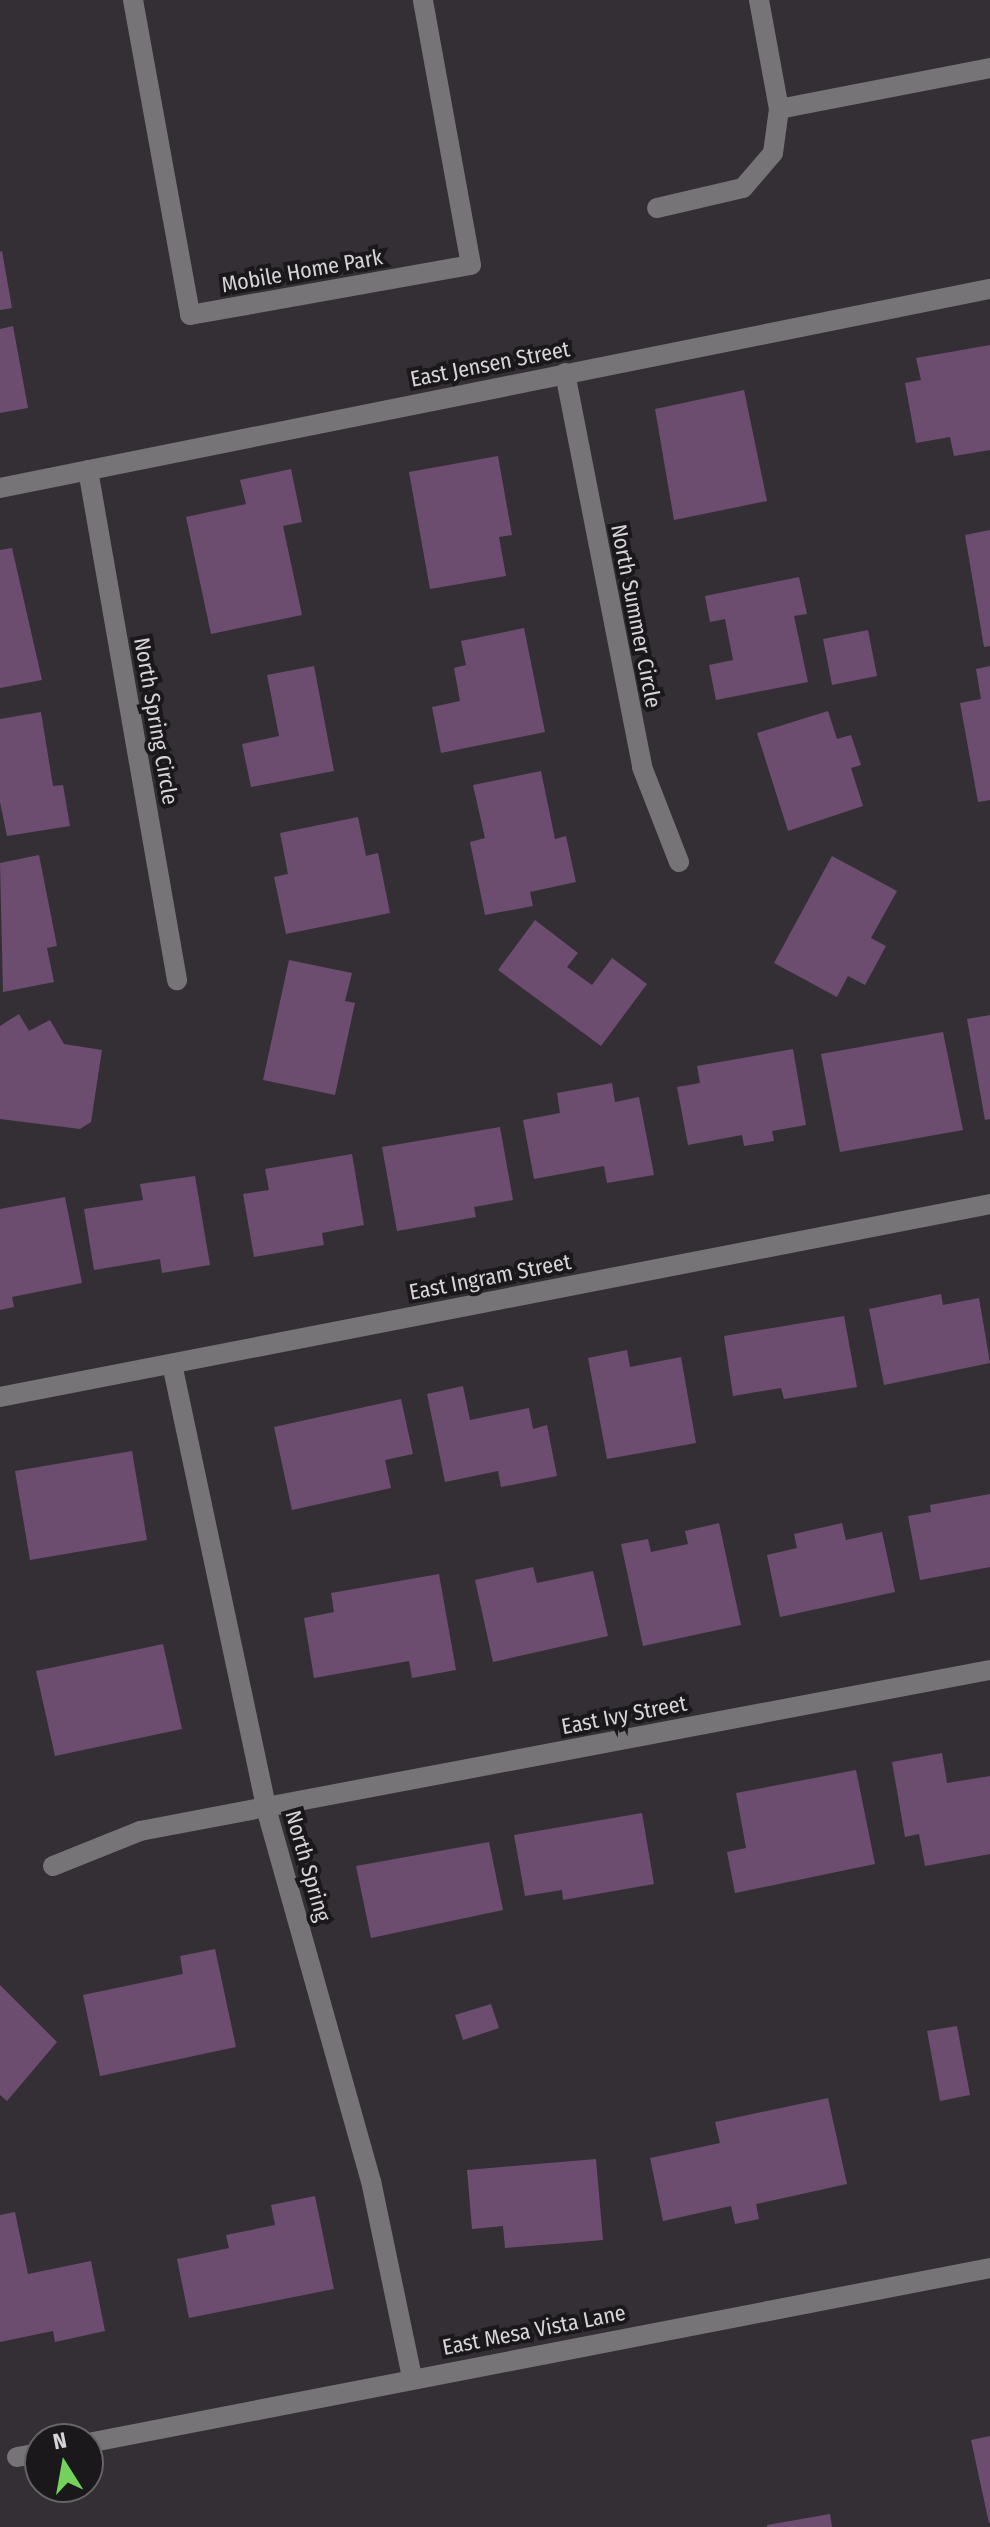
<!DOCTYPE html>
<html>
<head>
<meta charset="utf-8">
<style>
  body { margin:0 }
  #map { position:relative; width:990px; height:2527px; overflow:hidden; background:#342f35; font-family:"Fira Sans Condensed",sans-serif }
  div>[style] { position:absolute }
  [style*='--x'] { left:calc(var(--x)*1px); top:calc(var(--y)*1px); width:calc(var(--w)*1px); rotate:calc(var(--a)*1deg) }
  .building>* { inset:0; background:#6c4d70 }
  .minor>* { height:20px; margin:-10px; padding:0 10px; transform-origin:10px; border-radius:10px; background:#777477 }
  span { translate:-50% -50%; white-space:nowrap; text-align:center; line-height:1.15; -webkit-text-stroke:8px #1a181b; paint-order:stroke }
  .street-label { font-size:22px; color:#d8d4d8 }
  .north { position:absolute; left:24px; top:2423px; width:80px; height:80px; box-sizing:border-box; background:#1a181b; border:2px solid #666367; border-radius:50%; rotate:349deg; font-size:22px; font-weight:700; line-height:32px; text-align:center; color:#d8d4d8 }
  .north::after { content:''; display:block; margin:auto; width:28px; height:36px; background:#74d25c; clip-path:polygon(50% 0,100% 100%,50% 72%,0 100%) }
</style>
</head>
<body>
<div id="map">
  <div class="building">
    <i style="clip-path:polygon(2px 251px,12px 308px,0 310px,0 252px)"></i>
    <i style="clip-path:polygon(13px 326px,28px 408px,0 413px,0 329px)"></i>
    <i style="clip-path:polygon(990px 345px,990px 450px,954px 456px,950px 437px,916px 443px,905px 383px,921px 380px,916px 358px)"></i>
    <i style="clip-path:polygon(744px 390px,767px 501px,674px 520px,655px 409px)"></i>
    <i style="clip-path:polygon(498px 456px,512px 535px,499px 537px,506px 576px,430px 589px,409px 472px)"></i>
    <i style="clip-path:polygon(291px 469px,302px 522px,283px 526px,302px 615px,211px 634px,186px 517px,246px 504px,240px 480px)"></i>
    <i style="clip-path:polygon(990px 530px,990px 646px,984px 647px,965px 535px)"></i>
    <i style="clip-path:polygon(12px 548px,42px 680px,0 688px,0 550px)"></i>
    <i style="clip-path:polygon(799px 577px,807px 614px,794px 616px,808px 682px,716px 700px,709px 665px,733px 660px,725px 619px,710px 622px,705px 596px)"></i>
    <i style="clip-path:polygon(524px 628px,545px 732px,441px 753px,432px 707px,460px 701px,454px 668px,466px 665px,461px 641px)"></i>
    <i style="clip-path:polygon(868px 630px,877px 676px,832px 685px,823px 639px)"></i>
    <i style="clip-path:polygon(314px 666px,334px 771px,251px 787px,242px 744px,279px 736px,267px 675px)"></i>
    <i style="clip-path:polygon(990px 666px,990px 800px,978px 802px,960px 703px,981px 699px,976px 669px)"></i>
    <i style="clip-path:polygon(828px 711px,837px 739px,851px 735px,861px 765px,851px 768px,863px 806px,788px 831px,757px 733px)"></i>
    <i style="clip-path:polygon(41px 712px,53px 786px,63px 785px,70px 826px,7px 836px,0 802px,0 719px)"></i>
    <i style="clip-path:polygon(541px 771px,555px 839px,566px 836px,576px 882px,530px 892px,533px 906px,485px 915px,470px 842px,485px 838px,473px 785px)"></i>
    <i style="clip-path:polygon(358px 817px,366px 856px,378px 853px,390px 913px,286px 934px,274px 877px,288px 874px,280px 833px)"></i>
    <i style="clip-path:polygon(39px 855px,57px 946px,47px 948px,54px 982px,3px 992px,0 863px)"></i>
    <i style="clip-path:polygon(832px 856px,897px 891px,871px 938px,886px 946px,865px 985px,848px 976px,837px 997px,774px 963px)"></i>
    <i style="clip-path:polygon(535px 920px,578px 953px,567px 967px,592px 985px,612px 958px,647px 984px,601px 1046px,498px 970px)"></i>
    <i style="clip-path:polygon(289px 960px,352px 973px,345px 1001px,355px 1003px,335px 1095px,263px 1080px)"></i>
    <i style="clip-path:polygon(19px 1014px,29px 1031px,50px 1020px,64px 1044px,102px 1050px,91px 1122px,80px 1129px,0 1119px,0 1026px)"></i>
    <i style="clip-path:polygon(990px 1015px,990px 1119px,985px 1120px,967px 1019px)"></i>
    <i style="clip-path:polygon(943px 1032px,963px 1130px,840px 1152px,821px 1054px)"></i>
    <i style="clip-path:polygon(793px 1049px,806px 1125px,772px 1131px,774px 1141px,744px 1146px,742px 1135px,688px 1145px,677px 1087px,700px 1083px,697px 1066px)"></i>
    <i style="clip-path:polygon(612px 1083px,615px 1102px,639px 1097px,654px 1175px,607px 1183px,604px 1166px,534px 1179px,523px 1120px,560px 1113px,557px 1093px)"></i>
    <i style="clip-path:polygon(500px 1127px,513px 1200px,474px 1207px,476px 1217px,397px 1231px,382px 1147px)"></i>
    <i style="clip-path:polygon(352px 1154px,364px 1225px,322px 1233px,324px 1245px,254px 1257px,243px 1194px,269px 1190px,265px 1169px)"></i>
    <i style="clip-path:polygon(195px 1176px,210px 1265px,162px 1273px,160px 1259px,94px 1270px,84px 1209px,143px 1200px,140px 1184px)"></i>
    <i style="clip-path:polygon(65px 1197px,82px 1283px,12px 1297px,14px 1307px,0 1310px,0 1209px)"></i>
    <i style="clip-path:polygon(941px 1294px,943px 1305px,979px 1298px,990px 1363px,884px 1385px,869px 1309px)"></i>
    <i style="clip-path:polygon(844px 1316px,857px 1387px,784px 1399px,781px 1388px,733px 1396px,724px 1336px)"></i>
    <i style="clip-path:polygon(627px 1350px,630px 1367px,681px 1357px,696px 1443px,607px 1459px,588px 1358px)"></i>
    <i style="clip-path:polygon(463px 1386px,470px 1420px,529px 1408px,533px 1429px,547px 1425px,557px 1476px,501px 1487px,498px 1471px,445px 1482px,427px 1394px)"></i>
    <i style="clip-path:polygon(401px 1399px,413px 1454px,385px 1460px,391px 1488px,292px 1510px,274px 1427px)"></i>
    <i style="clip-path:polygon(132px 1451px,147px 1540px,30px 1560px,15px 1471px)"></i>
    <i style="clip-path:polygon(990px 1494px,990px 1567px,920px 1580px,908px 1516px,931px 1512px,930px 1505px)"></i>
    <i style="clip-path:polygon(719px 1523px,741px 1625px,643px 1646px,621px 1544px,648px 1539px,651px 1552px,688px 1544px,685px 1531px)"></i>
    <i style="clip-path:polygon(842px 1523px,846px 1540px,882px 1532px,895px 1592px,780px 1617px,767px 1555px,797px 1548px,794px 1534px)"></i>
    <i style="clip-path:polygon(533px 1567px,537px 1583px,593px 1571px,608px 1636px,493px 1662px,475px 1580px)"></i>
    <i style="clip-path:polygon(439px 1574px,456px 1670px,412px 1678px,409px 1661px,314px 1678px,304px 1618px,334px 1612px,331px 1593px)"></i>
    <i style="clip-path:polygon(163px 1644px,182px 1729px,55px 1756px,36px 1671px)"></i>
    <i style="clip-path:polygon(942px 1753px,947px 1783px,990px 1776px,990px 1854px,925px 1866px,919px 1834px,905px 1837px,892px 1762px)"></i>
    <i style="clip-path:polygon(856px 1770px,875px 1864px,735px 1893px,727px 1852px,746px 1848px,736px 1793px)"></i>
    <i style="clip-path:polygon(642px 1813px,654px 1884px,563px 1900px,562px 1890px,525px 1896px,514px 1835px)"></i>
    <i style="clip-path:polygon(489px 1842px,503px 1910px,371px 1938px,356px 1866px)"></i>
    <i style="clip-path:polygon(215px 1949px,236px 2047px,100px 2076px,83px 1995px,183px 1974px,180px 1956px)"></i>
    <i style="clip-path:polygon(0 1985px,57px 2042px,7px 2101px,0 2095px)"></i>
    <i style="clip-path:polygon(491px 2004px,499px 2028px,463px 2040px,455px 2015px)"></i>
    <i style="clip-path:polygon(957px 2026px,970px 2095px,940px 2101px,927px 2031px)"></i>
    <i style="clip-path:polygon(828px 2098px,847px 2184px,756px 2204px,759px 2219px,735px 2224px,731px 2206px,663px 2221px,650px 2158px,720px 2143px,715px 2122px)"></i>
    <i style="clip-path:polygon(596px 2159px,603px 2240px,505px 2248px,503px 2226px,472px 2229px,467px 2170px)"></i>
    <i style="clip-path:polygon(315px 2196px,334px 2289px,189px 2318px,177px 2259px,229px 2248px,226px 2235px,275px 2225px,271px 2205px)"></i>
    <i style="clip-path:polygon(15px 2212px,28px 2274px,91px 2261px,105px 2331px,55px 2342px,53px 2331px,0 2342px,0 2215px)"></i>
    <i style="clip-path:polygon(990px 2436px,990px 2523px,989px 2523px,971px 2440px)"></i>
    <i style="clip-path:polygon(830px 2514px,832px 2527px,767px 2527px,767px 2525px)"></i>
  </div>
  <div class="minor">
    <i style="--x:133;--y:0;--w:320;--a:79.7"></i>
    <i style="--x:190;--y:315;--w:285;--a:-10.1"></i>
    <i style="--x:471;--y:265;--w:269;--a:-100.3"></i>
    <i style="--x:779;--y:109;--w:215;--a:-11"></i>
    <i style="--x:657;--y:208;--w:88;--a:-13.1"></i>
    <i style="--x:743;--y:188;--w:46;--a:-49.4"></i>
    <i style="--x:773;--y:153;--w:44;--a:-82.2"></i>
    <i style="--x:779;--y:109;--w:111;--a:-100.4"></i>
    <i style="--x:565;--y:373;--w:401;--a:78.9"></i>
    <i style="--x:642;--y:767;--w:102;--a:68.7"></i>
    <i style="--x:88;--y:470;--w:518;--a:80.1"></i>
    <i style="--x:0;--y:488;--w:1010;--a:-11.37"></i>
    <i style="--x:172;--y:1364;--w:454;--a:78"></i>
    <i style="--x:266;--y:1808;--w:387;--a:74.3"></i>
    <i style="--x:371;--y:2181;--w:200;--a:78.2"></i>
    <i style="--x:0;--y:1397;--w:1009;--a:-11.03"></i>
    <i style="--x:53;--y:1866;--w:94;--a:-21.9"></i>
    <i style="--x:140;--y:1831;--w:865;--a:-10.73"></i>
    <i style="--x:88;--y:2443;--w:919;--a:-10.98"></i>
    <i style="--x:17;--y:2457;--w:23;--a:-10"></i>
  </div>
  <div class="street-label">
    <span style="left:302px;top:271px;rotate:-10deg">Mobile Home Park</span>
    <span style="left:490px;top:364px;rotate:-11deg">East Jensen Street</span>
    <span style="left:636px;top:616px;rotate:79deg">North Summer Circle</span>
    <span style="left:156px;top:721px;rotate:80deg">North Spring Circle</span>
    <span style="left:490px;top:1277px;rotate:-11deg">East Ingram Street</span>
    <span style="left:624px;top:1715px;rotate:-11deg">East Ivy Street</span>
    <span style="left:308px;top:1866px;rotate:74deg">North Spring</span>
    <span style="left:534px;top:2330px;rotate:-11deg">East Mesa Vista Lane</span>
  </div>
  <div class="north">N</div>
</div>
</body>
</html>
